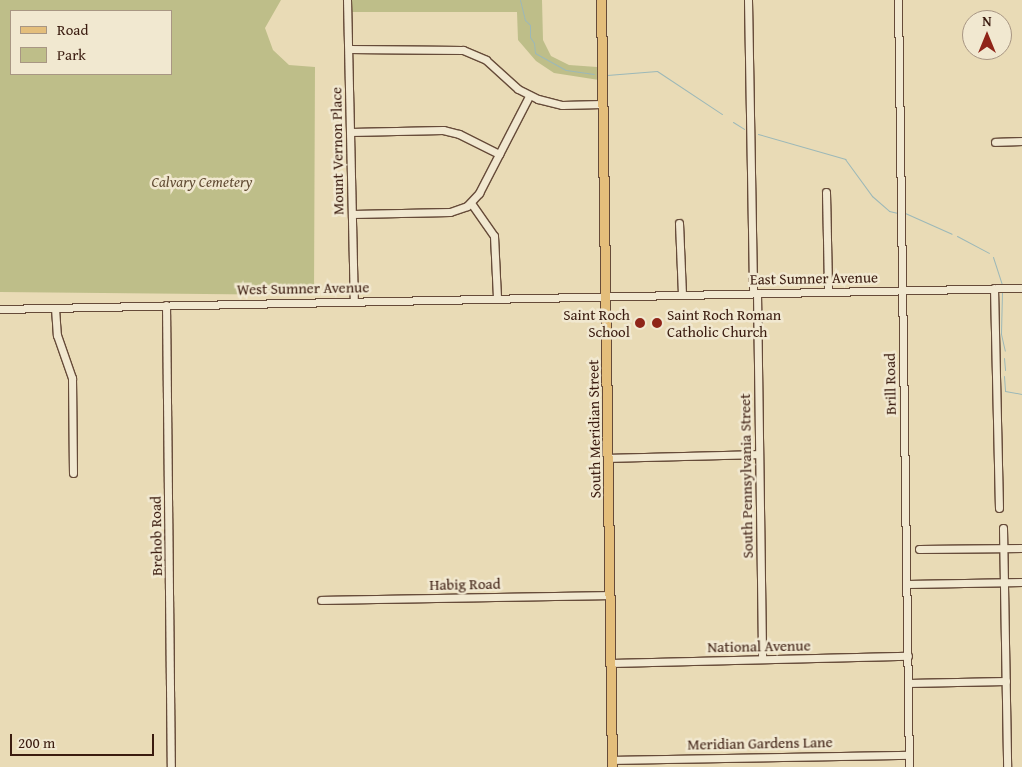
<!DOCTYPE html>
<html>
<head>
<meta charset="utf-8">
<style>
  body { margin:0 }
  #map { position:relative; width:1022px; height:767px; overflow:hidden; background:#e9dbb6; font-family:"Gentium Book Plus",serif }
  div>[style] { position:absolute }
  [style*='--x'] { left:calc(var(--x)*1px); top:calc(var(--y)*1px); width:calc(var(--w)*1px); rotate:calc(var(--a)*1deg) }
  .green>* { inset:0; background:#bebe89 }
  .stream>* { height:1px; margin:-0.5px; padding:0 0.5px; transform-origin:0.5px; border-radius:0.5px; background:#9cb8b8 }
  .roads { filter:drop-shadow(1px 0 #664b39) drop-shadow(-1px 0 #664b39) drop-shadow(0 1px #664b39) drop-shadow(0 -1px #664b39) }
  .minor>* { height:7px; margin:-3.5px; padding:0 3.5px; transform-origin:3.5px; border-radius:3.5px; background:#f1e8d0 }
  .major>* { height:9px; margin:-4.5px; padding:0 4.5px; transform-origin:4.5px; border-radius:4.5px; background:#e4be7b }
  .dots>* { width:14px; height:14px; translate:-50% -50%; box-sizing:border-box; border:2px solid #f1e8d0; border-radius:50% }
  span { translate:-50% -50%; white-space:nowrap; text-align:center; line-height:1.15; -webkit-text-stroke:5px #f1e8d0; paint-order:stroke }
  .street-label { font-size:15px; color:#3a1b0f }
  .park-label { font-size:15px; color:#624c34; font-style:italic }
  .poi-label { font-size:15px; color:#3a1b0f }
  .right { translate:-100% -50%; text-align:right }
  .left { translate:0 -50%; text-align:left }
  .legend { position:absolute; left:10px; top:10px; width:162px; height:65px; box-sizing:border-box; background:#f1e8d0; border:1px solid #a89683; margin:0; padding:6px 9px; list-style:none; font-size:15px; color:#3a1b0f }
  .legend li { display:flex; align-items:center; gap:10px; height:25px }
  .legend b { width:25px; border:1px solid #a89683 }
  .north { position:absolute; left:962px; top:10px; width:50px; height:50px; box-sizing:border-box; background:#f1e8d0; border:1px solid #a89683; border-radius:50%; rotate:0deg; font-size:14px; font-weight:700; line-height:20px; text-align:center; color:#3a1b0f }
  .north::after { content:''; display:block; margin:auto; width:18px; height:22px; background:#8f2418; clip-path:polygon(50% 0,100% 100%,50% 72%,0 100%) }
  .scale { position:absolute; left:10px; top:734px; width:144px; height:22px; box-sizing:border-box; border:2px solid #3a1b0f; border-top:0; padding-left:6px; font-size:15px; line-height:18px; white-space:nowrap; color:#3a1b0f; -webkit-text-stroke:4px #f1e8d0; paint-order:stroke }
</style>
</head>
<body>
<div id="map">
  <div class="green">
    <i style="clip-path:polygon(evenodd,0 0,281px 0,265px 28px,273px 50px,289px 65px,315px 67px,314px 295px,0 292px,0 0,11px 11px,171px 11px,171px 74px,11px 74px,11px 11px)"></i>
    <i style="clip-path:polygon(351px 0,542px 0,543px 40px,551px 56px,569px 65px,597px 67px,599px 80px,554px 73px,536px 61px,518px 40px,517px 12px,352px 12px)"></i>
  </div>
  <div class="stream">
    <i style="--x:520;--y:0;--w:21;--a:76"></i>
    <i style="--x:525;--y:20;--w:7;--a:45"></i>
    <i style="--x:530;--y:25;--w:12;--a:90"></i>
    <i style="--x:530;--y:37;--w:7;--a:56"></i>
    <i style="--x:534;--y:43;--w:10;--a:84"></i>
    <i style="--x:535;--y:53;--w:35;--a:29"></i>
    <i style="--x:566;--y:70;--w:28;--a:8"></i>
    <i style="--x:607;--y:75;--w:50;--a:-4.6"></i>
    <i style="--x:657;--y:71;--w:78;--a:33.5"></i>
    <i style="--x:733;--y:122;--w:13;--a:32"></i>
    <i style="--x:758;--y:134;--w:91;--a:16"></i>
    <i style="--x:845;--y:159;--w:46;--a:53.9"></i>
    <i style="--x:872;--y:196;--w:23;--a:41"></i>
    <i style="--x:889;--y:211;--w:9;--a:13"></i>
    <i style="--x:905;--y:213;--w:51;--a:24.1"></i>
    <i style="--x:957;--y:236;--w:36;--a:28"></i>
    <i style="--x:993;--y:257;--w:28;--a:72"></i>
    <i style="--x:1002;--y:292;--w:42;--a:91.4"></i>
    <i style="--x:1001;--y:334;--w:17;--a:77"></i>
    <i style="--x:1004;--y:358;--w:12;--a:85"></i>
    <i style="--x:1004;--y:376;--w:15;--a:86"></i>
    <i style="--x:1005;--y:391;--w:17;--a:10"></i>
  </div>
  <div class="roads">
    <div class="minor">
      <i style="--x:347;--y:0;--w:301;--a:88.7"></i>
      <i style="--x:748;--y:0;--w:293;--a:89"></i>
      <i style="--x:898;--y:0;--w:767;--a:89.18"></i>
      <i style="--x:349;--y:49;--w:114;--a:0.5"></i>
      <i style="--x:463;--y:50;--w:25;--a:23"></i>
      <i style="--x:486;--y:60;--w:43;--a:42.2"></i>
      <i style="--x:518;--y:89;--w:22;--a:27"></i>
      <i style="--x:538;--y:99;--w:25;--a:14"></i>
      <i style="--x:562;--y:105;--w:40;--a:-1.4"></i>
      <i style="--x:350;--y:132;--w:93;--a:-1.2"></i>
      <i style="--x:443;--y:130;--w:16;--a:14"></i>
      <i style="--x:459;--y:134;--w:45;--a:26.6"></i>
      <i style="--x:995;--y:142;--w:27;--a:-2"></i>
      <i style="--x:826;--y:192;--w:99;--a:88.8"></i>
      <i style="--x:471;--y:203;--w:40;--a:55.1"></i>
      <i style="--x:494;--y:236;--w:62;--a:87.2"></i>
      <i style="--x:352;--y:214;--w:98;--a:-1.2"></i>
      <i style="--x:450;--y:212;--w:18;--a:-19"></i>
      <i style="--x:467;--y:206;--w:18;--a:-47"></i>
      <i style="--x:479;--y:193;--w:109;--a:-62.7"></i>
      <i style="--x:679;--y:223;--w:71;--a:87.6"></i>
      <i style="--x:994;--y:288;--w:220;--a:88.7"></i>
      <i style="--x:757;--y:293;--w:366;--a:89.2"></i>
      <i style="--x:166;--y:305;--w:462;--a:89.4"></i>
      <i style="--x:55;--y:308;--w:27;--a:86"></i>
      <i style="--x:57;--y:335;--w:46;--a:70.8"></i>
      <i style="--x:72;--y:378;--w:95;--a:89.4"></i>
      <i style="--x:0;--y:309;--w:1022;--a:-1.18"></i>
      <i style="--x:608;--y:458;--w:151;--a:-1.5"></i>
      <i style="--x:1003;--y:528;--w:239;--a:89"></i>
      <i style="--x:919;--y:549;--w:103;--a:-0.6"></i>
      <i style="--x:907;--y:584;--w:115;--a:-1"></i>
      <i style="--x:321;--y:600;--w:289;--a:-1"></i>
      <i style="--x:611;--y:663;--w:297;--a:-1.4"></i>
      <i style="--x:908;--y:683;--w:98;--a:-1.2"></i>
      <i style="--x:612;--y:760;--w:297;--a:-1"></i>
    </div>
    <div class="major">
      <i style="--x:601;--y:0;--w:767;--a:89.18"></i>
    </div>
  </div>
  <div class="dots">
    <i style="left:640px;top:323px;background:#8f2418"></i>
    <i style="left:657px;top:323px;background:#8f2418"></i>
  </div>
  <div class="street-label">
    <span style="left:337px;top:151px;rotate:-91deg">Mount Vernon Place</span>
    <span style="left:814px;top:278px;rotate:-1deg">East Sumner Avenue</span>
    <span style="left:303px;top:288px;rotate:-1deg">West Sumner Avenue</span>
    <span style="left:890px;top:384px;rotate:-91deg">Brill Road</span>
    <span style="left:594px;top:429px;rotate:-91deg">South Meridian Street</span>
    <span style="left:746px;top:476px;rotate:-91deg">South Pennsylvania Street</span>
    <span style="left:156px;top:536px;rotate:-91deg">Brehob Road</span>
    <span style="left:465px;top:584px;rotate:-1deg">Habig Road</span>
    <span style="left:759px;top:646px;rotate:-1deg">National Avenue</span>
    <span style="left:760px;top:743px;rotate:-1deg">Meridian Gardens Lane</span>
  </div>
  <div class="park-label">
    <span style="left:202px;top:182px">Calvary Cemetery</span>
  </div>
  <div class="poi-label">
    <span class="right" style="left:630px;top:323px">Saint Roch<br>School</span>
    <span class="left" style="left:667px;top:323px">Saint Roch Roman<br>Catholic Church</span>
  </div>
  <ul class="legend">
  <li><b style="height:6px;background:#e4be7b"></b>Road</li>
  <li><b style="height:14px;background:#bebe89"></b>Park</li>
  </ul>
  <div class="north">N</div>
  <div class="scale">200 m</div>
</div>
</body>
</html>
